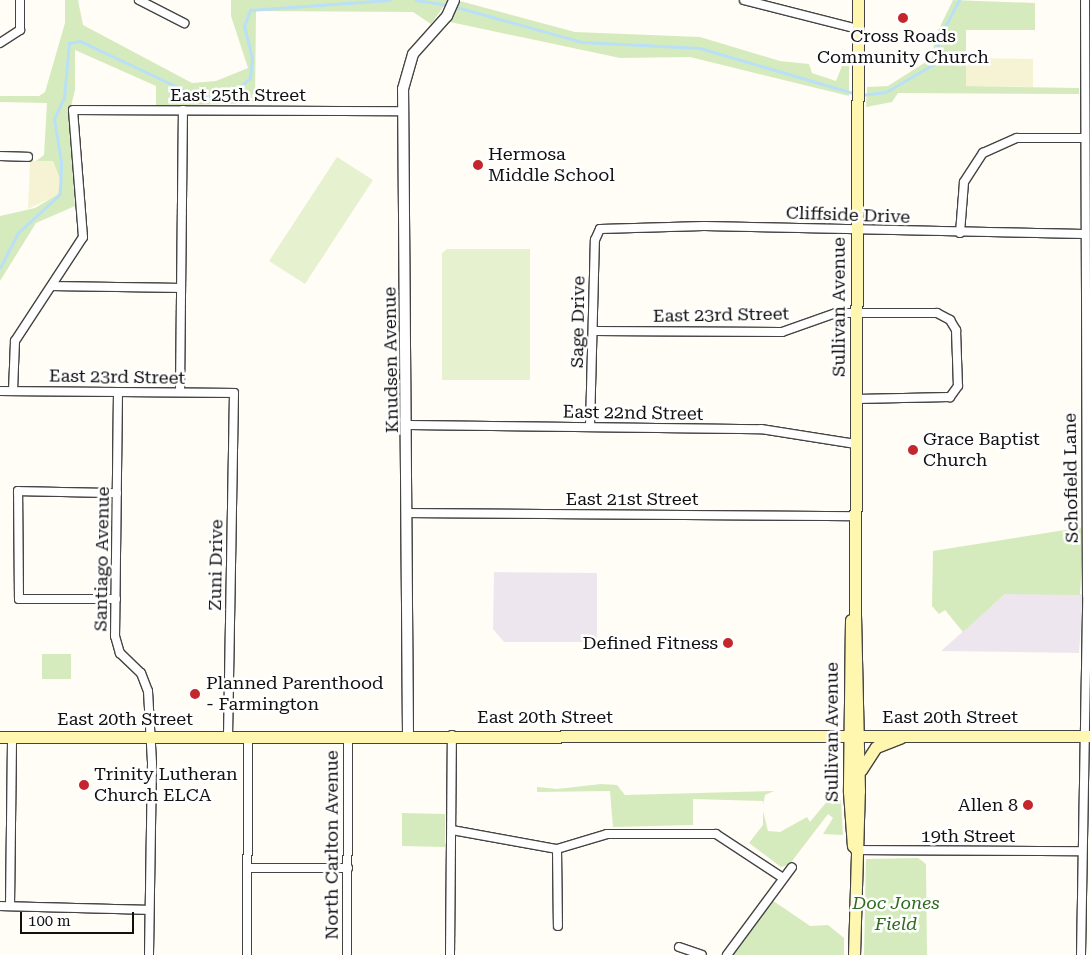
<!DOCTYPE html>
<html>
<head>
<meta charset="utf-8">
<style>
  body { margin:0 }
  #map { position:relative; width:1090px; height:955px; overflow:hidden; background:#fffdf5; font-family:"Roboto Serif",serif }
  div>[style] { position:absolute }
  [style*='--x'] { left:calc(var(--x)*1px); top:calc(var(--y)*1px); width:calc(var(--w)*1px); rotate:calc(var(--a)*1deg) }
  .industrial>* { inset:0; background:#eee6ef }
  .farmland>* { inset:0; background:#f6f3d4 }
  .green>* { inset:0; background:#d5ebbd }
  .pitch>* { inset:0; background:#e6f2cf }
  .stream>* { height:2.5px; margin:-1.25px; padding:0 1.25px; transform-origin:1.25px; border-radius:1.25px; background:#b9e0f7 }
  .roads { filter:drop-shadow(1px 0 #444) drop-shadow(-1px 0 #444) drop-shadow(0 1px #444) drop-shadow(0 -1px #444) }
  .minor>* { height:8px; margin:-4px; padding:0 4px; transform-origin:4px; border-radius:4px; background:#fff }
  .tertiary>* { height:10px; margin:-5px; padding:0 5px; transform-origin:5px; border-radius:5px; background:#fff }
  .secondary>* { height:11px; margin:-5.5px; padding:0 5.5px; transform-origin:5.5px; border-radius:5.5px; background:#fff6b0 }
  .dots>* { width:14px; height:14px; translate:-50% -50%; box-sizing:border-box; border:2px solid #fff; border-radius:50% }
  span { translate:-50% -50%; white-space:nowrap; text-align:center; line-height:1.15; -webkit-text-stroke:5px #fff; paint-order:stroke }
  .poi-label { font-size:18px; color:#111 }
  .left { translate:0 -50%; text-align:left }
  .right { translate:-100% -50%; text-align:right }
  .street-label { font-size:18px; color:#111 }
  .park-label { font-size:18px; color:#2f6b1f; font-style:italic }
  .scale { position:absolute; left:20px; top:912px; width:114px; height:22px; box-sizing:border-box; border:2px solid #111; border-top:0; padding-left:6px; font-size:15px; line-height:18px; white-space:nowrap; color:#111; -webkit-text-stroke:4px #fff; paint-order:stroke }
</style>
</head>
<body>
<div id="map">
  <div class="industrial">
    <i style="clip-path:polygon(494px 572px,597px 573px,597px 642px,504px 642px,493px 629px)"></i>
    <i style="clip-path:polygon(1005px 594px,1083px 594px,1079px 653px,941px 651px)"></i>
  </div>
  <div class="farmland">
    <i style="clip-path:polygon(966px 58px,1033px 59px,1033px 87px,966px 86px)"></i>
    <i style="clip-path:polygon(30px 161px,53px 161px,60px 179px,59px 194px,28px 209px)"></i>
  </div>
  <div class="green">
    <i style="clip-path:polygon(65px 0,78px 0,83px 25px,192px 83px,216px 81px,248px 68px,231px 16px,231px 0,448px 0,431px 24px,413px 12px,256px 11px,255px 103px,156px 106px,156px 86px,75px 50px,75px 90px,69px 114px,75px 206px,36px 223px,0 281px,0 216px,35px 208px,58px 194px,60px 179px,53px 161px,36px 161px,44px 155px,47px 103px,0 102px,0 96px,39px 96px,45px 92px,65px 23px)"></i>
    <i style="clip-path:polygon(953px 0,1035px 3px,1035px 30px,966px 30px,966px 86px,1079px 88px,1079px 94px,898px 93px,892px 102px,866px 107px,867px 87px,888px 86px,932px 58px,935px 37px)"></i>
    <i style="clip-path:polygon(460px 1px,575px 32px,700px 37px,780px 61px,809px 64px,812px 73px,836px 81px,842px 66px,849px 66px,849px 96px,690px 57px,620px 58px,450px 22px)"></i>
    <i style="clip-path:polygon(1084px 527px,1080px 595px,1005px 594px,963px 632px,945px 610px,939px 614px,932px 606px,933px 551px)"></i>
    <i style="clip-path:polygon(42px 654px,71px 654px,71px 679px,42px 679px)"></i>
    <i style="clip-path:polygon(601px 784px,617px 785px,625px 795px,774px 791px,765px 795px,763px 805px,763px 801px,693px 799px,693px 825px,613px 827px,610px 791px,537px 792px,537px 787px,557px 789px)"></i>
    <i style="clip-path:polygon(829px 799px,841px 800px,843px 835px,823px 834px,833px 818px,828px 814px,789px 865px,781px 867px,749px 843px,763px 825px,763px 811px,768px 831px,780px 832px,807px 817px,810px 822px)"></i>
    <i style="clip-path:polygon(402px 813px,445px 814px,445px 847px,402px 846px)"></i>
    <i style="clip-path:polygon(866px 859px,918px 858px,926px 864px,927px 955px,864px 955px)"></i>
    <i style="clip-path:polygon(772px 900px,810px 926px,828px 925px,844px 938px,844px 955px,731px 955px)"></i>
  </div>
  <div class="pitch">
    <i style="clip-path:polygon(337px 157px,373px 180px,305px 284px,269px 261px)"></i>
    <i style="clip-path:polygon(447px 249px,530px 249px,530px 380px,442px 380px,442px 253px)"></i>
  </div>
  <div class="stream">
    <i style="--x:416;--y:0;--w:32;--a:9"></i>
    <i style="--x:453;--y:6;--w:134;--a:15.6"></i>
    <i style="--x:582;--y:42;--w:118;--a:2.9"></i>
    <i style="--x:700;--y:48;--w:159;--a:16.4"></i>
    <i style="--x:861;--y:95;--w:25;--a:-7"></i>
    <i style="--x:886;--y:92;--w:56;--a:-30.3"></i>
    <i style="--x:934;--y:64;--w:26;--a:-79"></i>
    <i style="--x:939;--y:38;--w:43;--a:-62.2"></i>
    <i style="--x:0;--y:268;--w:39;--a:-63"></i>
    <i style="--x:18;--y:233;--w:57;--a:-42.9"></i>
    <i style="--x:60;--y:194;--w:32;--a:-88"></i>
    <i style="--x:61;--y:162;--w:44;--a:-99.2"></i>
    <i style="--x:54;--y:119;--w:23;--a:-65"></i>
    <i style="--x:64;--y:98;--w:55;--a:-84.8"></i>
    <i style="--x:69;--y:43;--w:11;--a:-10"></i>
    <i style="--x:80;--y:41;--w:134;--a:25.2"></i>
    <i style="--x:201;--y:98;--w:42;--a:-16.7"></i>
    <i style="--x:241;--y:86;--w:12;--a:-42"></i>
    <i style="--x:250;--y:78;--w:20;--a:-84"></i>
    <i style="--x:252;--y:58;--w:33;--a:-104"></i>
    <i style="--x:244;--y:26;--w:17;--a:-69"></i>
    <i style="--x:250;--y:10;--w:140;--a:-4.1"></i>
  </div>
  <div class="roads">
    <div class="minor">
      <i style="--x:139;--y:0;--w:51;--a:27.1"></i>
      <i style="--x:744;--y:0;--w:118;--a:14.3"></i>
      <i style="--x:0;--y:43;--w:24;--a:-33"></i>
      <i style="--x:20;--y:30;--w:30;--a:-90"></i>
      <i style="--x:0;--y:156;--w:28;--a:2"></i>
      <i style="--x:960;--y:233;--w:51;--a:-85.5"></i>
      <i style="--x:964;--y:182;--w:35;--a:-57"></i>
      <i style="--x:983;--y:153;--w:37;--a:-24"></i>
      <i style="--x:1017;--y:138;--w:68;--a:0"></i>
      <i style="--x:54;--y:286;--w:126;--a:0.9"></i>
      <i style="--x:594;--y:331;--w:188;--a:0.3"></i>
      <i style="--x:782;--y:332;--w:57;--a:-19.4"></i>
      <i style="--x:836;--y:313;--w:101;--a:0"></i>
      <i style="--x:937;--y:313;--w:15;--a:28"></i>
      <i style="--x:950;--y:320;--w:12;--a:59"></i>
      <i style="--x:956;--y:330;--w:56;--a:88"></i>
      <i style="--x:958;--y:386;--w:14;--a:126"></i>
      <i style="--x:950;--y:397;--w:94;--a:178.8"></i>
      <i style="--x:0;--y:391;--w:234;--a:0.5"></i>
      <i style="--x:234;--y:393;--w:344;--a:91"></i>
      <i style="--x:13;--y:391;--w:50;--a:-87.7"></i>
      <i style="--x:15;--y:341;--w:124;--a:-56.8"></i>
      <i style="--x:83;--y:237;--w:127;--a:-94.5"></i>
      <i style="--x:73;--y:110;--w:330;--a:0.2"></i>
      <i style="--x:118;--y:392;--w:244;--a:90.7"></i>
      <i style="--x:115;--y:636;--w:18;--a:74"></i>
      <i style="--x:120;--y:653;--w:29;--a:44"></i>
      <i style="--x:141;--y:673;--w:19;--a:69"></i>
      <i style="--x:148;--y:691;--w:72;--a:86.8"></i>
      <i style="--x:152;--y:763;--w:192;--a:90.9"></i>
      <i style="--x:180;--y:392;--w:282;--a:-89.4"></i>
      <i style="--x:409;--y:425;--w:352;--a:0.7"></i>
      <i style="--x:761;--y:429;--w:96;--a:9"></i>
      <i style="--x:590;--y:427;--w:187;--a:-88.5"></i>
      <i style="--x:595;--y:240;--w:12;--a:-66"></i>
      <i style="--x:600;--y:229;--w:104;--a:-1.7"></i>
      <i style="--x:704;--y:226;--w:380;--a:1.2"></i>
      <i style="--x:408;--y:513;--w:448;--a:0.4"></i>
      <i style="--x:116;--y:599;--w:97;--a:180"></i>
      <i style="--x:19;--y:599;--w:108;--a:-90.5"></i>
      <i style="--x:18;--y:491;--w:99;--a:1.2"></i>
      <i style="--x:452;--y:830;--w:107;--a:10.3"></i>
      <i style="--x:557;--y:849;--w:52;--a:-16.7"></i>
      <i style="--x:607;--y:834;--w:109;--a:0"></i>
      <i style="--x:716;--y:834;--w:80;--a:33.3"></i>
      <i style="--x:557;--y:849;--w:77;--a:89.3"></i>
      <i style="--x:855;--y:850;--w:227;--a:0.3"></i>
      <i style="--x:249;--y:868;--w:99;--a:0"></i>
      <i style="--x:0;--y:906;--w:149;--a:1.5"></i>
      <i style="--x:10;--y:906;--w:170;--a:-89.3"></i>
      <i style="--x:679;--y:947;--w:24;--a:19"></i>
      <i style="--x:247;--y:955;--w:218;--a:-89.7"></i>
      <i style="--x:347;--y:955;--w:219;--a:-89.7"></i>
      <i style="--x:450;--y:955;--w:220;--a:-89.5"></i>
      <i style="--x:727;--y:955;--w:109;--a:-53.5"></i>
      <i style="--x:1081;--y:955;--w:360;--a:-89"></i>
      <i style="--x:1087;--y:595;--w:595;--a:-90.19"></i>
    </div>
    <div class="tertiary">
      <i style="--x:408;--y:735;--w:646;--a:-90.44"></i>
      <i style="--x:403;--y:89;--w:36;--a:-74"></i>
      <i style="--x:413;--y:54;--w:51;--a:-48.2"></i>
      <i style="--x:447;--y:16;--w:17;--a:-66"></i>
    </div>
    <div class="secondary">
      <i style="--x:851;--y:620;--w:172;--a:90.7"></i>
      <i style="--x:849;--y:792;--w:54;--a:85.8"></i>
      <i style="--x:0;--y:737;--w:1090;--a:-0.05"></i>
      <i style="--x:861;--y:770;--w:27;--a:-57"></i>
      <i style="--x:876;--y:747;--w:26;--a:-21"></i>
      <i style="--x:854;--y:955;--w:164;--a:-88.3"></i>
      <i style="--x:859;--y:791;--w:176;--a:-91.3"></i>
      <i style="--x:855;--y:615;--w:615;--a:-89.72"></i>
    </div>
  </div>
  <div class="dots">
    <i style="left:903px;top:18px;background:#c4262e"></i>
    <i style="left:478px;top:165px;background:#c4262e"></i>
    <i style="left:913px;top:450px;background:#c4262e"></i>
    <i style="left:728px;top:643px;background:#c4262e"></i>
    <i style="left:195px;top:694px;background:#c4262e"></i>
    <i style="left:84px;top:785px;background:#c4262e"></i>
    <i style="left:1028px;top:805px;background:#c4262e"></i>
  </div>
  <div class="poi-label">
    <span style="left:903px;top:47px">Cross Roads<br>Community Church</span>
    <span class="left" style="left:488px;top:165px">Hermosa<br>Middle School</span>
    <span class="left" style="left:923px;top:450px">Grace Baptist<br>Church</span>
    <span class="right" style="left:718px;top:643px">Defined Fitness</span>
    <span class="left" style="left:206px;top:694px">Planned Parenthood<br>- Farmington</span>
    <span class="left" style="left:94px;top:785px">Trinity Lutheran<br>Church ELCA</span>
    <span class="right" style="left:1018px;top:805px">Allen 8</span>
  </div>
  <div class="street-label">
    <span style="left:238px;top:95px">East 25th Street</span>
    <span style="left:848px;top:215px;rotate:2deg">Cliffside Drive</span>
    <span style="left:839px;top:307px;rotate:-90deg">Sullivan Avenue</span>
    <span style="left:721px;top:315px;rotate:-1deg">East 23rd Street</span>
    <span style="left:578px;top:322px;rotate:-89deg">Sage Drive</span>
    <span style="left:391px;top:360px;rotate:-91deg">Knudsen Avenue</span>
    <span style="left:117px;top:377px;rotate:1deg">East 23rd Street</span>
    <span style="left:633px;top:413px;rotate:1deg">East 22nd Street</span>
    <span style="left:1071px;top:478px;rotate:-91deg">Schofield Lane</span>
    <span style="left:632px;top:499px">East 21st Street</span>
    <span style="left:102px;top:559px;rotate:-89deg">Santiago Avenue</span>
    <span style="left:216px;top:565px;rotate:-89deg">Zuni Drive</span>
    <span style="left:545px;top:717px">East 20th Street</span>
    <span style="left:950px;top:717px">East 20th Street</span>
    <span style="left:125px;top:719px">East 20th Street</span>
    <span style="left:832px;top:732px;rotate:-90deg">Sullivan Avenue</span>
    <span style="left:968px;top:836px">19th Street</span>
    <span style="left:332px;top:845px;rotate:-90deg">North Carlton Avenue</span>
  </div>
  <div class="park-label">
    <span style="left:896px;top:914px">Doc Jones<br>Field</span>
  </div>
  <div class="scale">100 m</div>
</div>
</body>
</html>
